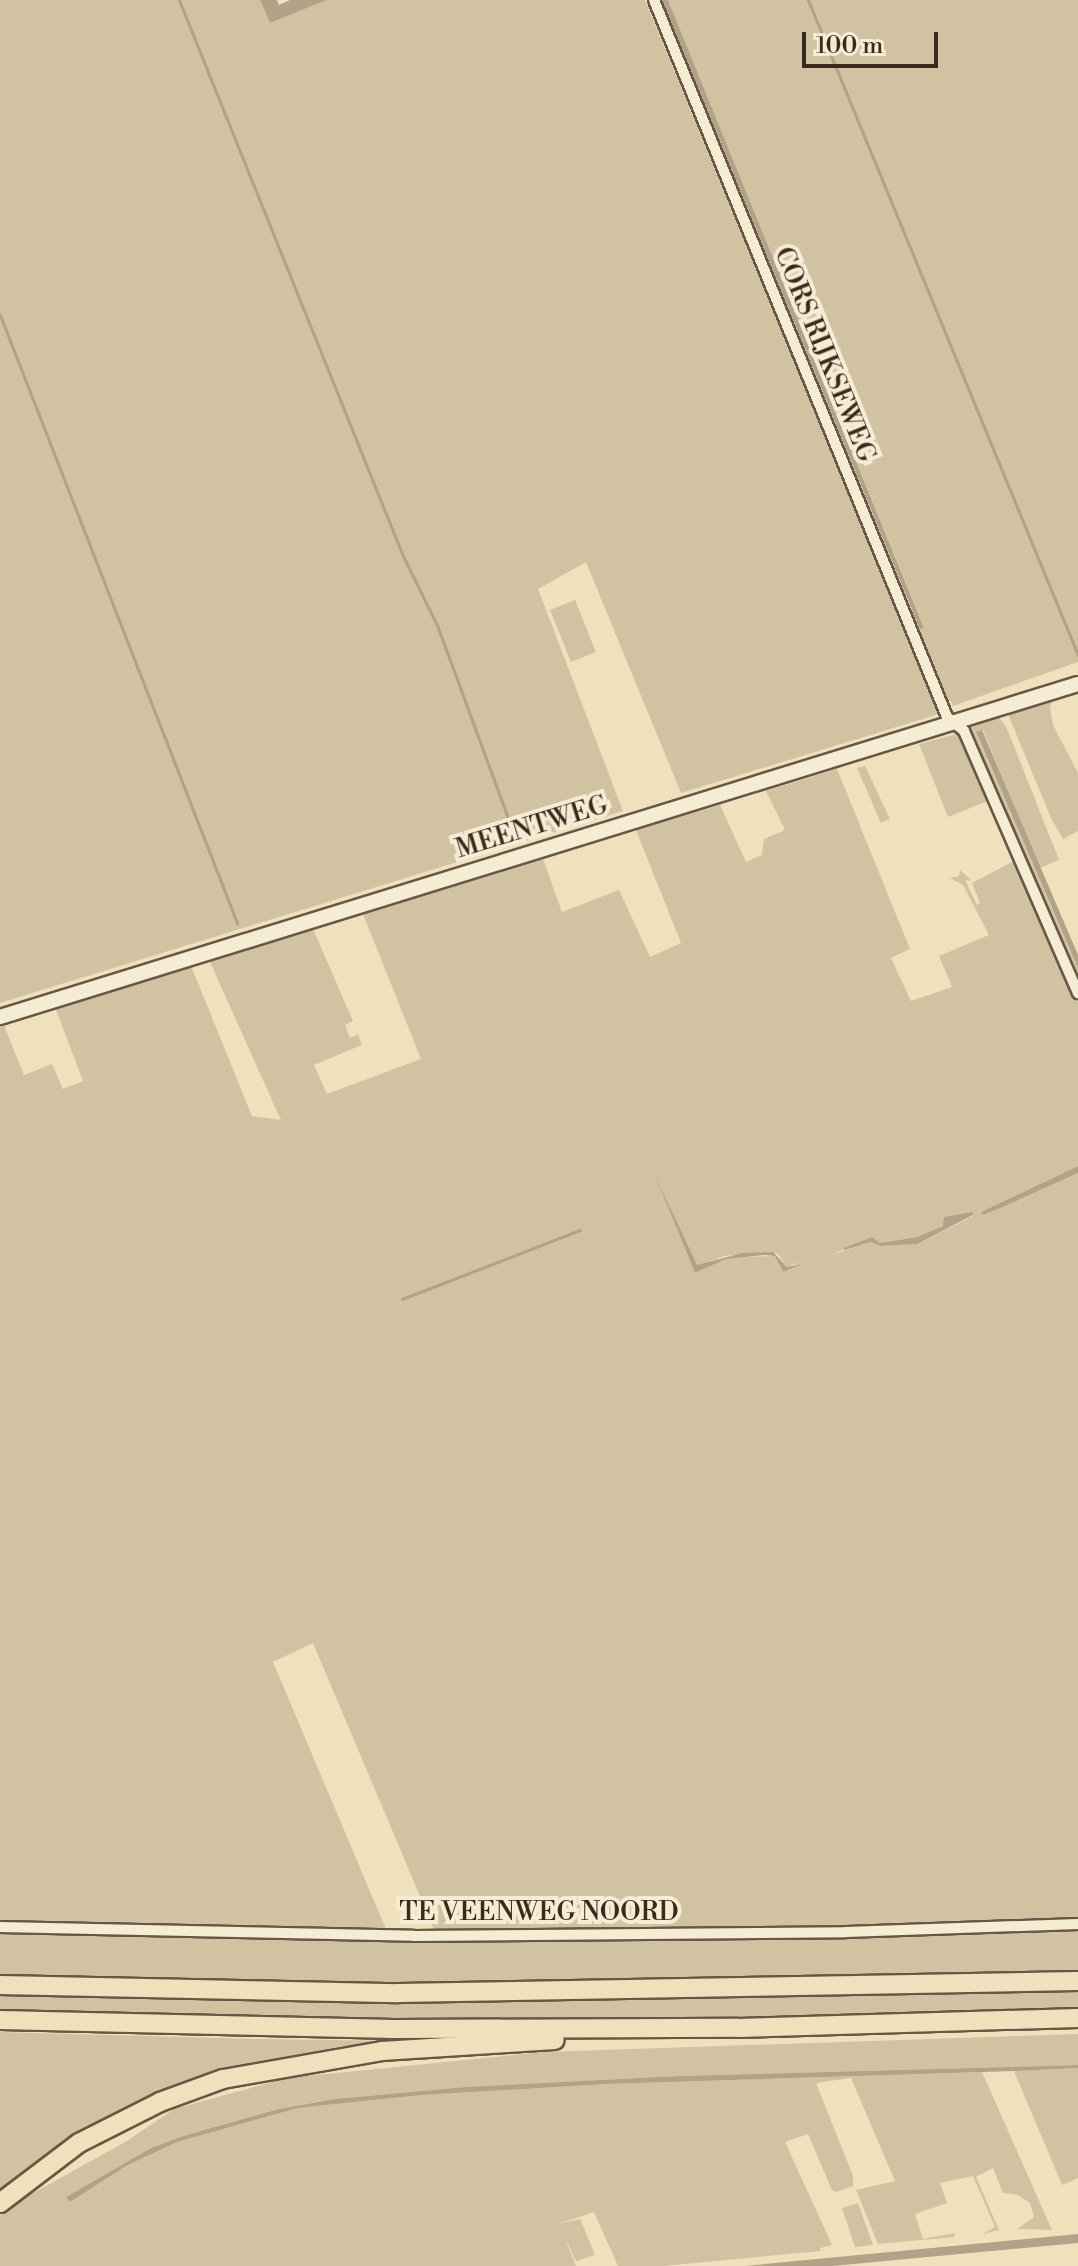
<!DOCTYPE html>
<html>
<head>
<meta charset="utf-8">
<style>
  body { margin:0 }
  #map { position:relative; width:1078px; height:2266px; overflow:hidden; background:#f0e1bd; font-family:"Libre Bodoni",serif }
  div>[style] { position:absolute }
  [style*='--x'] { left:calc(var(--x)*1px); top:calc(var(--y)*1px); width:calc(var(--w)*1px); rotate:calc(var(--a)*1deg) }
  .green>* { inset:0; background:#d1c2a2 }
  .water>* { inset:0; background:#b2a287 }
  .stream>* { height:3px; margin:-1.5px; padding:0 1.5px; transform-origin:1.5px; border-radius:1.5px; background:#b2a287 }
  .roads { filter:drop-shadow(2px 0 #685745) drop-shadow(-2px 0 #685745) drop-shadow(0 2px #685745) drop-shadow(0 -2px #685745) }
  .street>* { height:10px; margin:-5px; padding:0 5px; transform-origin:5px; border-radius:5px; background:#f5ecd4 }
  .secondary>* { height:14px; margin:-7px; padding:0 7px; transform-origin:7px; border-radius:7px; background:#f5ecd4 }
  .highway>* { height:18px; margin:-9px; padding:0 9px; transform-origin:9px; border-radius:9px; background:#f0e1bd }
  span { translate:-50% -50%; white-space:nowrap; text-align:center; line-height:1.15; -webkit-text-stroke:8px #f5ecd4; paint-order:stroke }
  .street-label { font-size:26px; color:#3a291d }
  .scale { position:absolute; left:802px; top:32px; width:136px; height:36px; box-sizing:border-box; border:4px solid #3a291d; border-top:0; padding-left:10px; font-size:24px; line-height:28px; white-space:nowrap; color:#3a291d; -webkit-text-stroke:6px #f5ecd4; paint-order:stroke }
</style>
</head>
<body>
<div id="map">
  <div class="green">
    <i style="clip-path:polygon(0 0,260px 0,270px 23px,327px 0,645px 0,900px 619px,914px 614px,921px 629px,924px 627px,668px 0,1078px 0,1078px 662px,953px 706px,950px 700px,936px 704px,939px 714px,681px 793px,586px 562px,538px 589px,623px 811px,0 1003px)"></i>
    <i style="clip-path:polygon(575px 600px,596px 652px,571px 662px,550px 610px)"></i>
    <i style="clip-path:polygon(1078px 691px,1052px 702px,1050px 708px,1053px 725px,1078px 773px,1078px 831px,1063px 839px,1051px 818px,1008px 714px)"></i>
    <i style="clip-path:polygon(997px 715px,1006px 726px,1059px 860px,1040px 868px,983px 730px,976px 733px,1078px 968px,1078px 982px,970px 728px,972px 723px)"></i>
    <i style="clip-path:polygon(960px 733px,990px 800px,948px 817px,919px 744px)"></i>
    <i style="clip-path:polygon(865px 766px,890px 819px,881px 823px,857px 768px)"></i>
    <i style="clip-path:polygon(evenodd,837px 769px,910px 949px,891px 958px,911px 1001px,952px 987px,939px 956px,989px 935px,963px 885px,950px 878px,959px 876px,960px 870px,972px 881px,965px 880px,977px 905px,980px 903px,972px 883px,1016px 860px,1078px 1003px,1078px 1166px,981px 1212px,983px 1215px,1003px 1207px,1078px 1173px,1078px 1922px,436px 1934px,313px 1643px,273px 1662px,388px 1934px,0 1925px,0 1024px,3px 1023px,24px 1075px,52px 1064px,63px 1089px,83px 1081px,55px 1007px,191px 966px,252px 1116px,281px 1120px,209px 960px,313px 929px,353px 1021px,345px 1025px,350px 1038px,358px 1034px,362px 1045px,314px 1065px,327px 1094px,421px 1059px,363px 914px,543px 859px,562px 912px,619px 890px,650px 957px,681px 943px,636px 830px,720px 805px,746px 862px,762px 855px,764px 839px,785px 830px,766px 791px,837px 769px,658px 1181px,697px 1266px,724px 1256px,767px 1252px,778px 1254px,787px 1267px,800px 1262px,783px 1272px,775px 1256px,742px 1257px,726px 1259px,695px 1273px,658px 1181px,837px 769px,971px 1212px,973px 1216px,917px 1244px,880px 1246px,871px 1242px,831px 1255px,872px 1237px,880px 1243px,917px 1237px,943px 1226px,951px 1218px,971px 1212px)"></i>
    <i style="clip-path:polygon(1078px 1926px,1078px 1973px,404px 1985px,0 1975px,0 1929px,204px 1935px)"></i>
    <i style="clip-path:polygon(1078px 1988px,1078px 2012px,527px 2025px,0 2014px,0 1989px,451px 2000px,789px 1997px)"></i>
    <i style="clip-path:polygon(0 2032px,260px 2039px,398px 2041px,337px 2047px,247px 2066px,0 2192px)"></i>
    <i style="clip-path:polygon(1078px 2034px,1078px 2065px,679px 2076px,465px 2087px,335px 2099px,277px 2109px,183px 2136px,151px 2148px,66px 2197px,70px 2202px,126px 2166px,177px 2142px,298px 2108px,422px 2095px,607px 2084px,982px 2072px,1052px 2230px,1017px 2229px,1034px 2217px,1030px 2203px,1018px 2195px,1003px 2193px,993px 2168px,976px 2177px,999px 2230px,983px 2234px,995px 2227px,973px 2176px,940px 2183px,947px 2203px,915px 2214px,923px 2239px,955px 2233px,954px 2237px,878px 2244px,856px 2190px,895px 2181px,851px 2078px,816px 2083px,853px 2176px,853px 2186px,836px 2192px,832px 2190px,808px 2134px,785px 2142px,832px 2245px,820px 2248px,821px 2251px,663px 2266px,618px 2266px,594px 2212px,558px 2224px,580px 2219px,595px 2255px,576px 2261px,564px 2236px,576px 2266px,0 2266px,0 2215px,17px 2202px,127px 2141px,174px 2109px,287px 2078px,544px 2052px)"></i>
    <i style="clip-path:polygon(1078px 2068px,1078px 2178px,1062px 2185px,1014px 2071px)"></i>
    <i style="clip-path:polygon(858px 2203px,873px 2245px,855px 2247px,842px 2208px)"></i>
  </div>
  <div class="water">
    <i style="clip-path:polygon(260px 0,277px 0,279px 5px,290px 0,327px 0,270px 23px)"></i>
    <i style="clip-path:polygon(662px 0,668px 0,924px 628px,920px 629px,903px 588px)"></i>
    <i style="clip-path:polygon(982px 730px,1078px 955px,1078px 968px,976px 732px)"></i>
    <i style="clip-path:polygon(1078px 1166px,1078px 1173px,1003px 1207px,983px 1215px,981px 1212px)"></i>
    <i style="clip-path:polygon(655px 1175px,697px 1265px,742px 1253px,773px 1252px,787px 1267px,802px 1264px,783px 1272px,775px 1256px,765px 1255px,726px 1259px,695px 1273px)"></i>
    <i style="clip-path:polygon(972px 1212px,973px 1215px,917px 1244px,880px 1246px,871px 1242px,845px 1250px,844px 1248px,872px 1237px,880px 1243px,917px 1237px,943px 1226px,944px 1217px)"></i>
    <i style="clip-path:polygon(1078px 2065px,1078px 2068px,1014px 2071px,607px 2084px,422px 2095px,298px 2108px,177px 2142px,126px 2166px,70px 2202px,66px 2197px,151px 2148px,183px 2136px,278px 2109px,335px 2099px,465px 2087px,679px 2076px)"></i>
    <i style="clip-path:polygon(1078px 2234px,1078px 2243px,832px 2266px,745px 2266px)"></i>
  </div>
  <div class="stream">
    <i style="--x:179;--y:0;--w:599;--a:68.06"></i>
    <i style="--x:403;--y:556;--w:77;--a:63.8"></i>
    <i style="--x:437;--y:625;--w:226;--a:69.8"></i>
    <i style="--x:808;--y:0;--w:708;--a:67.6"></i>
    <i style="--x:0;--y:315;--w:653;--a:68.7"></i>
    <i style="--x:402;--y:1299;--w:191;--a:-21.2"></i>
  </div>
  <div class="roads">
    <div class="street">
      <i style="--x:654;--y:0;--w:775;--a:67.77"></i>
      <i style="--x:947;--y:717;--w:22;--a:39"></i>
      <i style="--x:964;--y:731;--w:286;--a:66.5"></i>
      <i style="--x:0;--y:1927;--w:414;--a:1.2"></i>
      <i style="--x:414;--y:1936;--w:432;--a:-0.5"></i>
      <i style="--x:846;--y:1932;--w:232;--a:-2"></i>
    </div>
    <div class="secondary">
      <i style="--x:0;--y:1017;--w:1128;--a:-17.17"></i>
    </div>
    <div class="highway">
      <i style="--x:0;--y:1985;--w:398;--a:1.2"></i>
      <i style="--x:398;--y:1993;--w:680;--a:-1.01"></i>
      <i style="--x:0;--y:2020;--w:394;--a:1.3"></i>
      <i style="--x:394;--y:2029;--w:344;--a:-0.2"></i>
      <i style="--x:738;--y:2028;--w:340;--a:-1.7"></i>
      <i style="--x:0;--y:2203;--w:99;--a:-37.2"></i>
      <i style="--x:79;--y:2143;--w:91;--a:-26.8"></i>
      <i style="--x:160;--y:2102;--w:67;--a:-20.1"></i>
      <i style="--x:223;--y:2079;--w:161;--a:-10"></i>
      <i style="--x:382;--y:2051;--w:173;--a:-3.6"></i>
    </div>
  </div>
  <div class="street-label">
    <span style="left:824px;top:355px;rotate:68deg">CORS RIJKSEWEG</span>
    <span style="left:532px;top:828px;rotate:-17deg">MEENTWEG</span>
    <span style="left:539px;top:1913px">TE VEENWEG NOORD</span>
  </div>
  <div class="scale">100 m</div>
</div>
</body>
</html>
